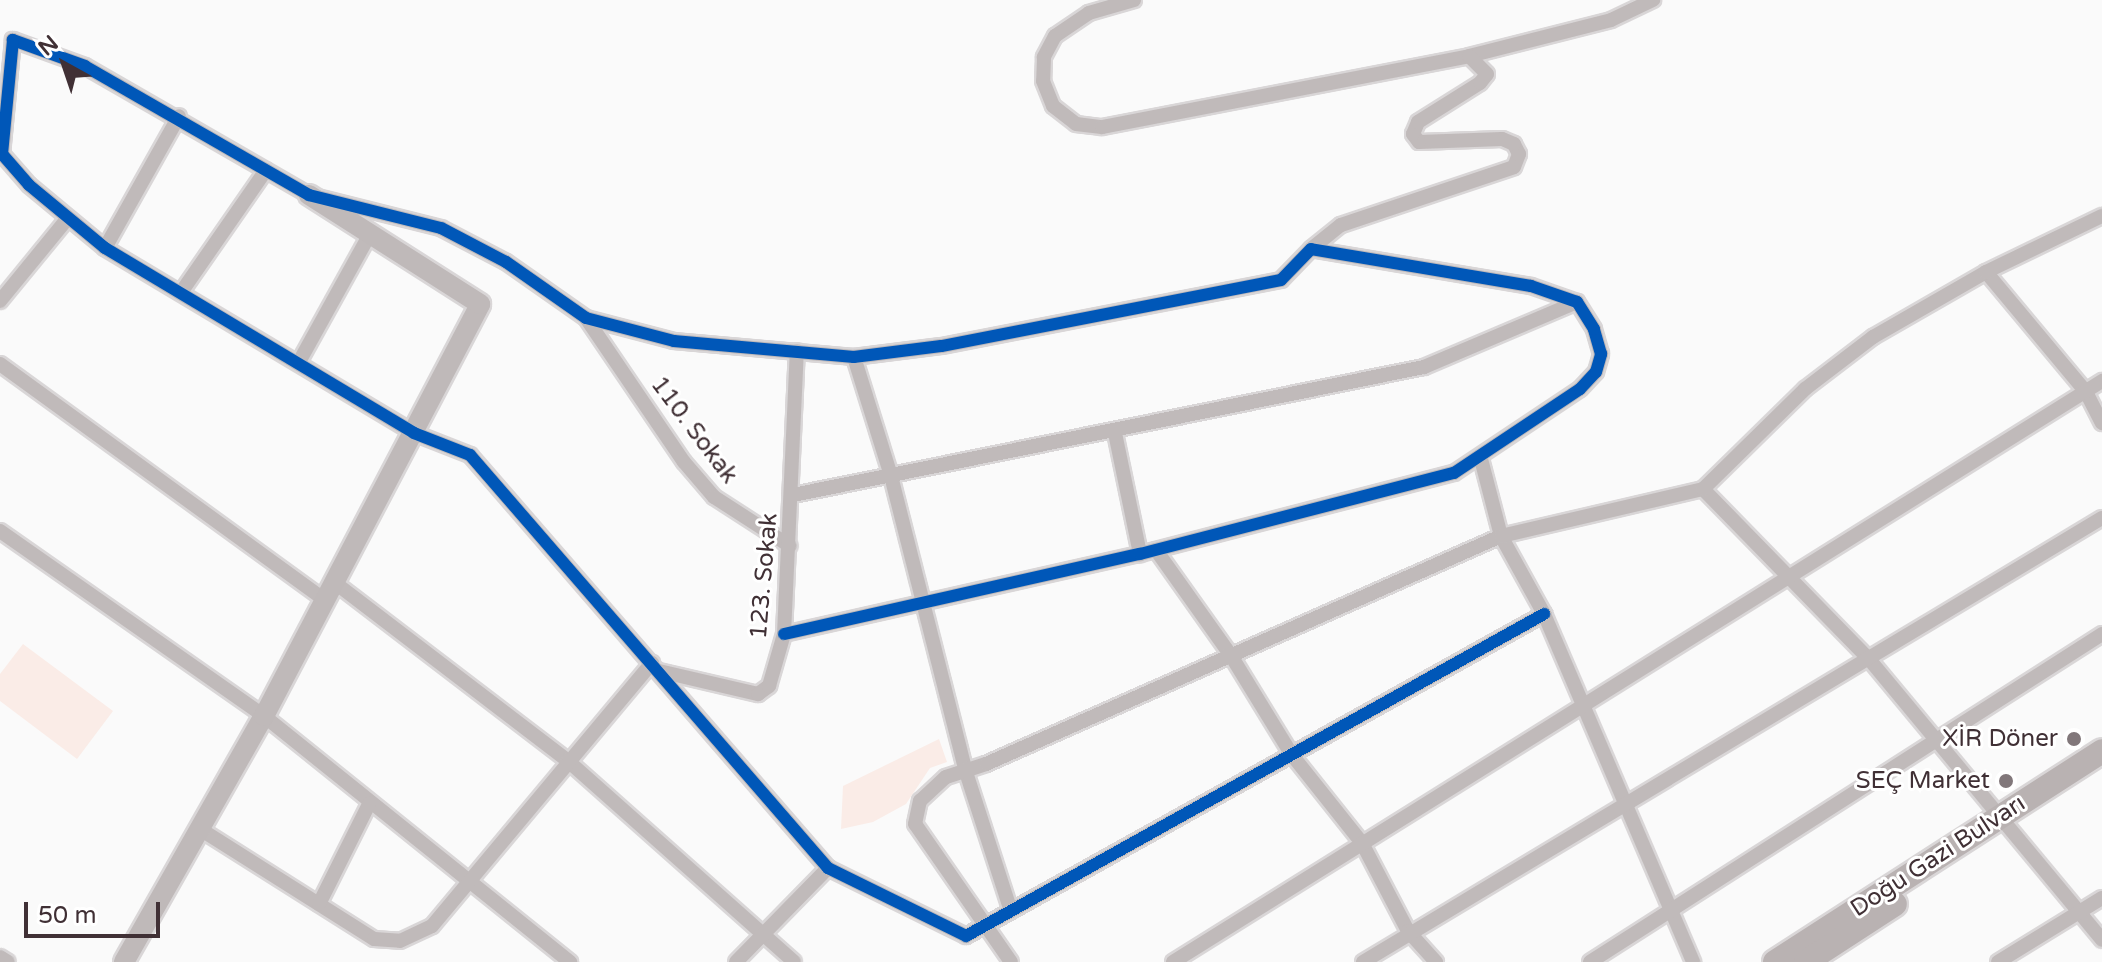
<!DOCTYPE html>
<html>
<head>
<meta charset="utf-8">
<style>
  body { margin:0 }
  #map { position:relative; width:2102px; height:962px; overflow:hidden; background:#fafafa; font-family:"Varela Round",sans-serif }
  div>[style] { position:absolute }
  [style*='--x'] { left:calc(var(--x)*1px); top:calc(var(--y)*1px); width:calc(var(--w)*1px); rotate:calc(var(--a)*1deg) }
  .green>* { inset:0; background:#faece7 }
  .roads { filter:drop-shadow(2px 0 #d9d6d7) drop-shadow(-2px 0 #d9d6d7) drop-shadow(0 2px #d9d6d7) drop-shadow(0 -2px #d9d6d7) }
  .street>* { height:14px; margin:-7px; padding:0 7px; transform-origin:7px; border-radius:7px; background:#c0baba }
  .secondary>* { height:20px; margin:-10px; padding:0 10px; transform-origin:10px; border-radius:10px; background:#bfb9b9 }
  .primary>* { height:24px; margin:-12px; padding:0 12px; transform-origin:12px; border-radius:12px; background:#b9b2b2 }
  .cycleway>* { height:12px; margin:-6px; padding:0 6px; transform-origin:6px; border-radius:6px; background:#0057b8 }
  .dots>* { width:22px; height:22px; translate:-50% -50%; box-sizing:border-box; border:4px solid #fff; border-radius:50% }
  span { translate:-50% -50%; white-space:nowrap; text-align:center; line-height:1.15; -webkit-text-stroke:6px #fff; paint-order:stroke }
  .street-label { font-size:24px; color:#403035 }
  .poi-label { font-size:24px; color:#403035 }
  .right { translate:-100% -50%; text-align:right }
  .north { position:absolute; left:24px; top:24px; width:80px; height:80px; -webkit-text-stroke:6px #fff; paint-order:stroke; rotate:320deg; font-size:22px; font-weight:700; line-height:32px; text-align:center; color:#403035 }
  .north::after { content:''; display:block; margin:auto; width:28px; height:36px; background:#403035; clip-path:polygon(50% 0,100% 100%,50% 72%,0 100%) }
  .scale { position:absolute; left:24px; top:902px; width:136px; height:36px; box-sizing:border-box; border:4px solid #403035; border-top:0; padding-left:10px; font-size:24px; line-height:28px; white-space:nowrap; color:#403035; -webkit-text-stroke:6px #fff; paint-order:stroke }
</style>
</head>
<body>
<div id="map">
  <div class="green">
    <i style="clip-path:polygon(23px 644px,113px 711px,77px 759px,0 701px,0 674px)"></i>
    <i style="clip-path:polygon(939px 739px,947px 762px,930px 768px,906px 804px,873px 822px,841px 829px,843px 786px)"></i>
  </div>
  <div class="roads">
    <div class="street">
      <i style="--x:1134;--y:0;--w:47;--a:163.9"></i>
      <i style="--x:1089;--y:13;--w:41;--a:145.9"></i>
      <i style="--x:1055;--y:36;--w:24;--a:118"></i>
      <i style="--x:1044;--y:57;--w:24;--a:92"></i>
      <i style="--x:1043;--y:81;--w:27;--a:68"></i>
      <i style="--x:1053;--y:106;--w:29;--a:38"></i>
      <i style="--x:1076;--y:124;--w:26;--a:7"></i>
      <i style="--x:1102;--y:127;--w:374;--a:-10.9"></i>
      <i style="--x:1469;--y:56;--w:146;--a:-14.2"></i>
      <i style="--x:1611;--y:20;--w:47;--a:-25.5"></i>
      <i style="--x:105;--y:248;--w:151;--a:-60.7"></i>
      <i style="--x:1311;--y:249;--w:38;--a:-39"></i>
      <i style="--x:1341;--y:225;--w:182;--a:-18.5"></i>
      <i style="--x:1514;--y:167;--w:14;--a:-69"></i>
      <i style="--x:1519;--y:154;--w:11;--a:-117"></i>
      <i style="--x:1514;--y:144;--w:13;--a:-157"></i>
      <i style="--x:1502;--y:139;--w:83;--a:177.9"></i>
      <i style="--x:1419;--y:142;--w:10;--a:-127"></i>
      <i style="--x:1413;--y:134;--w:13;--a:-67"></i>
      <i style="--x:1418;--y:122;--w:73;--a:-32.2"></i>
      <i style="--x:1480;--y:83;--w:11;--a:-52"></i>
      <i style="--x:1487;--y:74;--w:25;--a:-135"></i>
      <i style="--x:1986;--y:272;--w:156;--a:50.2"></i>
      <i style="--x:2086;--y:392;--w:35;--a:63"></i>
      <i style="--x:182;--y:291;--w:147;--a:-55.2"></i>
      <i style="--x:0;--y:301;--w:107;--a:-50.7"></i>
      <i style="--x:586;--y:318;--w:174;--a:55.8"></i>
      <i style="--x:684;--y:462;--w:46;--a:49.4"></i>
      <i style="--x:714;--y:497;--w:90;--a:32.8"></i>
      <i style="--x:854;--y:357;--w:125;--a:72.7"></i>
      <i style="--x:891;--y:476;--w:302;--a:75.8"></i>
      <i style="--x:965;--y:769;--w:149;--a:72.1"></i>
      <i style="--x:299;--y:362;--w:146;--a:-61"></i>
      <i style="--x:0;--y:364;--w:400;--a:36"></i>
      <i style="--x:1115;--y:433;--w:124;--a:78.3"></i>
      <i style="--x:1481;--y:459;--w:80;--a:75.4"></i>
      <i style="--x:1501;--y:536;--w:89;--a:61.1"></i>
      <i style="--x:1544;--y:614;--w:379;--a:66.8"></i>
      <i style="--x:1703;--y:489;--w:238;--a:45.7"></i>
      <i style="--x:1869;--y:659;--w:365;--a:50.3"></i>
      <i style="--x:793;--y:495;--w:644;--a:-11.47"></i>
      <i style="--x:1424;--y:367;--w:166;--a:-23"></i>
      <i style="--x:0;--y:531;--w:322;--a:35"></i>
      <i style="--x:264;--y:716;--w:393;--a:38.8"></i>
      <i style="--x:1156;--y:550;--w:128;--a:54.6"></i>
      <i style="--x:1230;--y:654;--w:119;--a:58.5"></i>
      <i style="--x:1292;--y:755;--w:112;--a:51.5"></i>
      <i style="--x:1362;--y:843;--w:99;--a:62.4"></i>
      <i style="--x:1408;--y:931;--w:42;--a:47.9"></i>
      <i style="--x:334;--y:582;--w:295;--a:37.4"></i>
      <i style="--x:568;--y:761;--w:302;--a:41.6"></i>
      <i style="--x:784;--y:634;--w:365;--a:-12.7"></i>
      <i style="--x:1140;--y:554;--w:324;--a:-14.5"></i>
      <i style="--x:1454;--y:473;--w:151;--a:-33.7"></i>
      <i style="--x:1580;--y:389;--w:23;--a:-47"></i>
      <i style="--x:1596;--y:372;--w:19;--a:-74"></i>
      <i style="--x:1601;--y:354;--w:26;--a:-106"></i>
      <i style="--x:1594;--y:329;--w:32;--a:-122"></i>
      <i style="--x:1577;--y:302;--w:49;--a:-160.8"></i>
      <i style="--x:1531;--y:286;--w:223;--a:-170.5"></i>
      <i style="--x:1311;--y:249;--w:43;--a:134.1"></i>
      <i style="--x:1281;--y:280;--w:346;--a:169"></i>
      <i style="--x:941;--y:346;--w:88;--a:172.8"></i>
      <i style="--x:854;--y:357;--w:181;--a:-174.9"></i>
      <i style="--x:674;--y:341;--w:91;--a:-165.4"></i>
      <i style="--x:586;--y:318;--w:98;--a:-145"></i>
      <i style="--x:506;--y:262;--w:73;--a:-152.4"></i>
      <i style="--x:441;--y:228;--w:136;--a:-166"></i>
      <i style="--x:309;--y:195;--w:258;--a:-150.1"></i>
      <i style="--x:85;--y:66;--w:77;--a:-160.1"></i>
      <i style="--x:13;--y:40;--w:115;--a:95.5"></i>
      <i style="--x:2;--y:154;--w:41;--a:48.9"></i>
      <i style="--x:29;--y:185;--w:99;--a:39.7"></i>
      <i style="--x:105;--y:248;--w:360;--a:30.9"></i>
      <i style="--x:414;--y:433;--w:60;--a:21.4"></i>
      <i style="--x:470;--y:455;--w:547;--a:49.08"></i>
      <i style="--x:828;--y:868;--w:154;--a:26.2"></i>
      <i style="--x:966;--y:936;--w:662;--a:-29.12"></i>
      <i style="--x:659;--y:671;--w:102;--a:13.1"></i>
      <i style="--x:758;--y:694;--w:14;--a:-36"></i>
      <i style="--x:769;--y:686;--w:54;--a:-73.9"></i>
      <i style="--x:784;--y:634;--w:283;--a:-87.4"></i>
      <i style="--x:200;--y:829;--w:206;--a:32.3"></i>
      <i style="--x:374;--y:939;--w:26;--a:4"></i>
      <i style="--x:400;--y:941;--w:35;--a:-25"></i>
      <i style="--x:432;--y:926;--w:343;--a:-50.1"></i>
      <i style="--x:319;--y:904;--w:112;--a:-63.4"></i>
      <i style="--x:0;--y:957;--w:9;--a:32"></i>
      <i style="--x:736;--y:962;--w:132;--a:-45.6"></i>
      <i style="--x:1011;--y:962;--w:168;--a:-124.8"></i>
      <i style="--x:915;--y:824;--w:24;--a:-78"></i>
      <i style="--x:920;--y:801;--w:35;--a:-43"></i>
      <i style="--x:946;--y:777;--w:42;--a:-18"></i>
      <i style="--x:986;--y:764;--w:563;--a:-23.88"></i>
      <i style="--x:1501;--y:536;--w:207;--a:-13.1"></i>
      <i style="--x:1703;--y:489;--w:143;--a:-44.4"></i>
      <i style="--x:1805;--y:389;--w:86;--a:-37.4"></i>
      <i style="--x:1873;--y:337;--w:130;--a:-29.9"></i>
      <i style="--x:1986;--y:272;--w:129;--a:-25.8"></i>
      <i style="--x:1173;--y:962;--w:1096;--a:-32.02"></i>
      <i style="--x:1363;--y:962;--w:862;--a:-31"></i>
      <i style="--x:1590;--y:962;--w:608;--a:-32.64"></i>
      <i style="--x:1998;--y:962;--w:122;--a:-31.6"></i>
    </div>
    <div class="secondary">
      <i style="--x:124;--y:962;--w:283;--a:-60.4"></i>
      <i style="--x:264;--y:716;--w:465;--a:-62.3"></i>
      <i style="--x:480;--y:304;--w:203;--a:-147.5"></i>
    </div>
    <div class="primary">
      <i style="--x:1775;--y:962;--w:389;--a:-32.8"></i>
      <i style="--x:1806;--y:962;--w:106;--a:-33.1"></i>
    </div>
  </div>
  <div class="cycleway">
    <i style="--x:784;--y:634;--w:365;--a:-12.7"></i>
    <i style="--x:1140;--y:554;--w:324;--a:-14.5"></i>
    <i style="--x:1454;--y:473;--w:151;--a:-33.7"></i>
    <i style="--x:1580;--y:389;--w:23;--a:-47"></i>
    <i style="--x:1596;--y:372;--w:19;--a:-74"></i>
    <i style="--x:1601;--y:354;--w:26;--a:-106"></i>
    <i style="--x:1594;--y:329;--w:32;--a:-122"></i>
    <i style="--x:1577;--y:302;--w:49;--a:-160.8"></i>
    <i style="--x:1531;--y:286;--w:223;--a:-170.5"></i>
    <i style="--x:1311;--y:249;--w:43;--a:134.1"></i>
    <i style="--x:1281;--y:280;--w:346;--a:169"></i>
    <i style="--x:941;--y:346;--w:88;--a:172.8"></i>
    <i style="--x:854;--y:357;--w:181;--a:-174.9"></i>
    <i style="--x:674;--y:341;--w:91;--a:-165.4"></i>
    <i style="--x:586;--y:318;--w:98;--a:-145"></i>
    <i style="--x:506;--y:262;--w:73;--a:-152.4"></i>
    <i style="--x:441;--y:228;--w:136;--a:-166"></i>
    <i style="--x:309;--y:195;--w:258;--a:-150.1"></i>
    <i style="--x:85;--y:66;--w:77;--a:-160.1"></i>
    <i style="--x:13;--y:40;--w:115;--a:95.5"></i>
    <i style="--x:2;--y:154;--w:41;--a:48.9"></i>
    <i style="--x:29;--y:185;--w:99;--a:39.7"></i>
    <i style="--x:105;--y:248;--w:360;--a:30.9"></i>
    <i style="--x:414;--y:433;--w:60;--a:21.4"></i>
    <i style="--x:470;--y:455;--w:547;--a:49.08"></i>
    <i style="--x:828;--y:868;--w:154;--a:26.2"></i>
    <i style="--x:966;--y:936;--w:662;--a:-29.12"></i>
  </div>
  <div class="dots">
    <i style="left:2074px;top:739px;background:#81777a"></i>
    <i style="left:2006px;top:781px;background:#81777a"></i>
  </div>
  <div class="street-label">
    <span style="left:694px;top:430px;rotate:53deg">110. Sokak</span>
    <span style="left:764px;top:576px;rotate:-85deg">123. Sokak</span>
    <span style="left:1938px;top:856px;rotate:-33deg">Doğu Gazi Bulvarı</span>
  </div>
  <div class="poi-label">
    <span class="right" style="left:2058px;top:739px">XİR Döner</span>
    <span class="right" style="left:1990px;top:781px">SEÇ Market</span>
  </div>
  <div class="north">N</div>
  <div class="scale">50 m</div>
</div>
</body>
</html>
